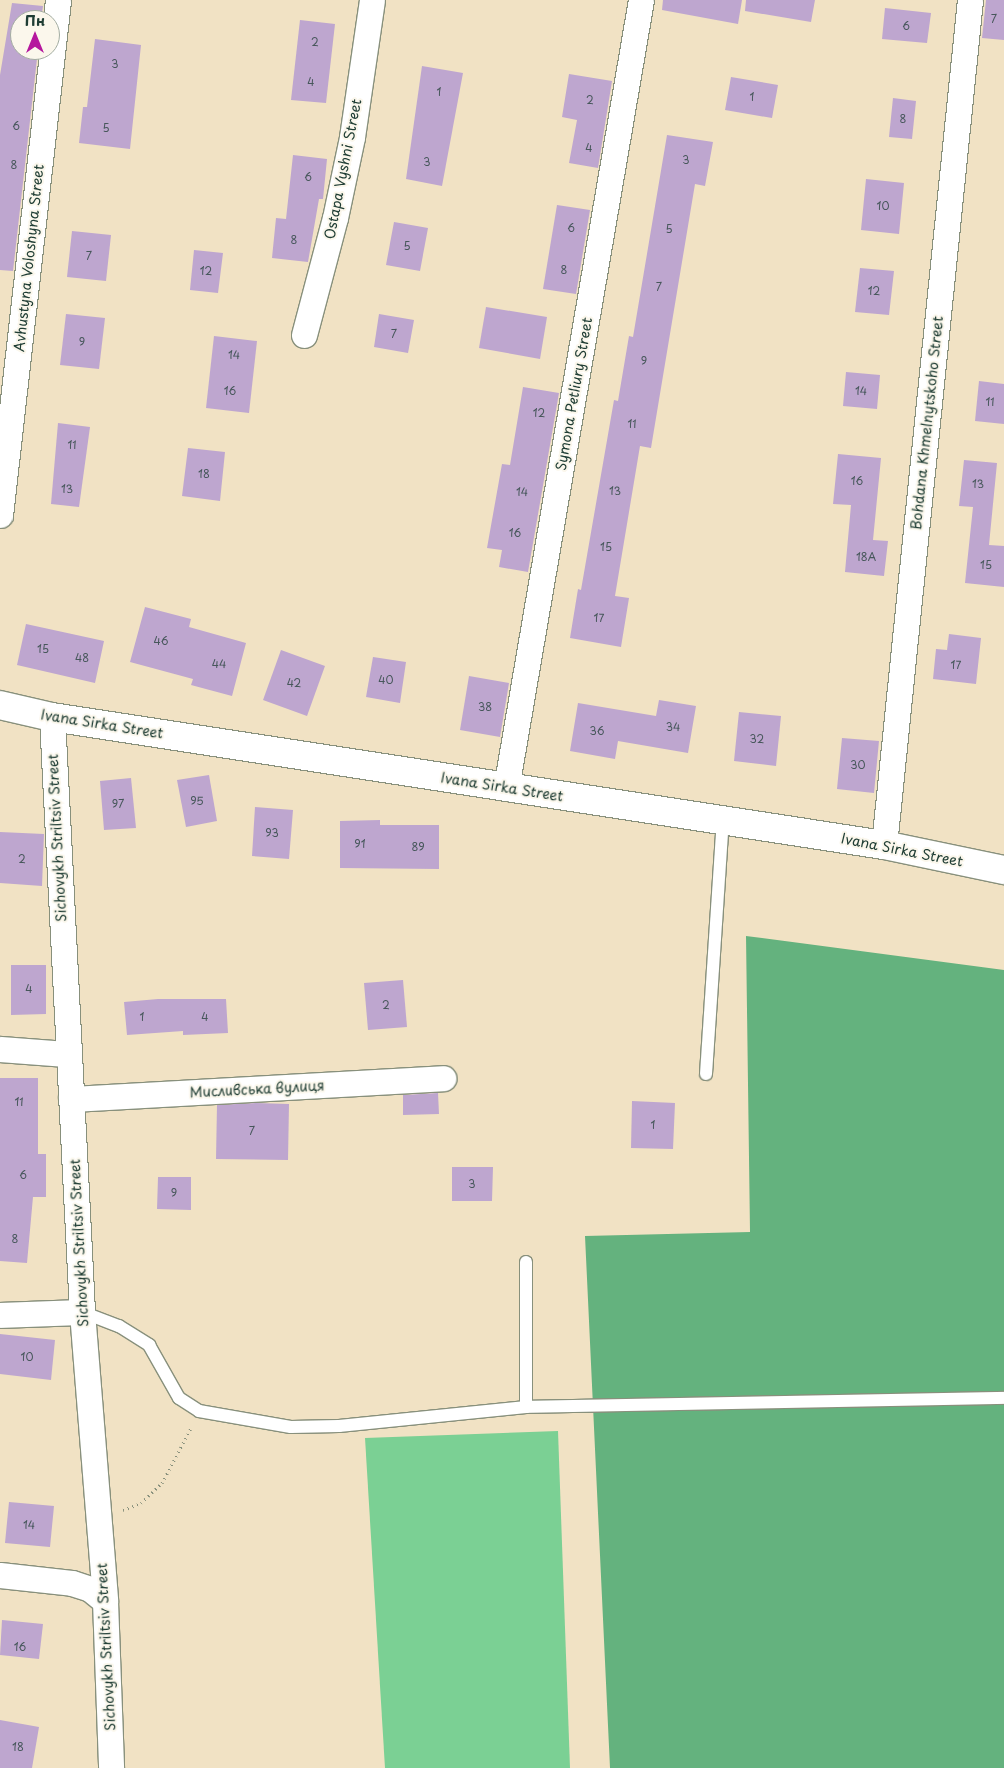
<!DOCTYPE html>
<html>
<head>
<meta charset="utf-8">
<style>
  body { margin:0 }
  #map { position:relative; width:1004px; height:1768px; overflow:hidden; background:#f1e2c4; font-family:"Playpen Sans",sans-serif }
  div>[style] { position:absolute }
  [style*='--x'] { left:calc(var(--x)*1px); top:calc(var(--y)*1px); width:calc(var(--w)*1px); rotate:calc(var(--a)*1deg) }
  .green>* { inset:0; background:#7bd094 }
  .forest>* { inset:0; background:#64b27e }
  .building>* { inset:0; background:#bea6cf }
  .path>* { height:3px; margin-top:-1.5px; transform-origin:0; background:repeating-linear-gradient(90deg,#88907c 0 1px,transparent 0 5px) }
  .roads { filter:drop-shadow(1px 0 #88907c) drop-shadow(-1px 0 #88907c) drop-shadow(0 1px #88907c) drop-shadow(0 -1px #88907c) }
  .service>* { height:12px; margin:-6px; padding:0 6px; transform-origin:6px; border-radius:6px; background:#fff }
  .minor>* { height:25px; margin:-12.5px; padding:0 12.5px; transform-origin:12.5px; border-radius:12.5px; background:#fff }
  .tertiary>* { height:28px; margin:-14px; padding:0 14px; transform-origin:14px; border-radius:14px; background:#fff }
  span { translate:-50% -50%; white-space:nowrap; text-align:center; line-height:1.15; -webkit-text-stroke:4px #fbf7ec; paint-order:stroke }
  .number-label { font-size:11px; color:#47575b }
  .number-label span { -webkit-text-stroke-width:0 }
  .street-label { font-size:14px; color:#1f3d34 }
  .north { position:absolute; left:10px; top:10px; width:50px; height:50px; box-sizing:border-box; background:#fbf7ec; border:1px solid #a3ada2; border-radius:50%; rotate:0deg; font-size:14px; font-weight:700; line-height:20px; text-align:center; color:#1f3d34 }
  .north::after { content:''; display:block; margin:auto; width:18px; height:22px; background:#b5179e; clip-path:polygon(50% 0,100% 100%,50% 72%,0 100%) }
</style>
</head>
<body>
<div id="map">
  <div class="green">
    <i style="clip-path:polygon(558px 1431px,570px 1768px,385px 1768px,365px 1438px)"></i>
  </div>
  <div class="forest">
    <i style="clip-path:polygon(746px 936px,1004px 970px,1004px 1768px,610px 1768px,585px 1236px,750px 1232px)"></i>
  </div>
  <div class="building">
    <i style="clip-path:polygon(663px 0,742px 0,738px 24px,662px 10px)"></i>
    <i style="clip-path:polygon(746px 0,815px 0,811px 22px,745px 11px)"></i>
    <i style="clip-path:polygon(986px 0,1004px 0,1004px 40px,982px 38px)"></i>
    <i style="clip-path:polygon(12px 3px,43px 6px,41px 20px,20px 20px,20px 50px,38px 50px,13px 271px,0 270px,0 75px)"></i>
    <i style="clip-path:polygon(885px 8px,931px 13px,927px 43px,882px 39px)"></i>
    <i style="clip-path:polygon(300px 20px,335px 24px,326px 103px,291px 100px)"></i>
    <i style="clip-path:polygon(95px 39px,141px 45px,130px 149px,79px 143px,83px 107px,87px 107px)"></i>
    <i style="clip-path:polygon(422px 66px,463px 73px,442px 186px,406px 179px)"></i>
    <i style="clip-path:polygon(569px 74px,612px 81px,598px 168px,569px 163px,577px 120px,562px 117px)"></i>
    <i style="clip-path:polygon(731px 77px,778px 85px,772px 118px,725px 110px)"></i>
    <i style="clip-path:polygon(893px 98px,916px 101px,912px 139px,889px 137px)"></i>
    <i style="clip-path:polygon(667px 135px,713px 142px,705px 186px,695px 184px,651px 448px,640px 446px,615px 596px,629px 598px,621px 647px,570px 638px,578px 589px,581px 590px,614px 400px,618px 401px,629px 336px,633px 337px)"></i>
    <i style="clip-path:polygon(293px 155px,327px 159px,323px 199px,319px 199px,308px 262px,272px 258px,276px 218px,286px 219px)"></i>
    <i style="clip-path:polygon(866px 179px,904px 183px,899px 234px,861px 230px)"></i>
    <i style="clip-path:polygon(557px 205px,590px 210px,576px 294px,543px 289px)"></i>
    <i style="clip-path:polygon(394px 222px,428px 228px,420px 271px,386px 265px)"></i>
    <i style="clip-path:polygon(72px 231px,111px 235px,106px 281px,67px 277px)"></i>
    <i style="clip-path:polygon(194px 250px,223px 253px,218px 293px,190px 290px)"></i>
    <i style="clip-path:polygon(860px 268px,894px 271px,889px 315px,855px 312px)"></i>
    <i style="clip-path:polygon(486px 307px,547px 317px,540px 359px,479px 348px)"></i>
    <i style="clip-path:polygon(66px 314px,105px 318px,99px 369px,60px 365px)"></i>
    <i style="clip-path:polygon(379px 314px,414px 320px,408px 353px,374px 347px)"></i>
    <i style="clip-path:polygon(214px 336px,257px 341px,249px 413px,206px 408px)"></i>
    <i style="clip-path:polygon(846px 372px,880px 375px,877px 409px,843px 406px)"></i>
    <i style="clip-path:polygon(979px 381px,1004px 384px,1004px 424px,975px 421px)"></i>
    <i style="clip-path:polygon(523px 387px,559px 393px,528px 572px,499px 567px,502px 550px,487px 548px,502px 464px,510px 465px)"></i>
    <i style="clip-path:polygon(58px 423px,90px 427px,79px 507px,51px 504px)"></i>
    <i style="clip-path:polygon(188px 448px,225px 452px,220px 501px,182px 496px)"></i>
    <i style="clip-path:polygon(838px 454px,881px 458px,873px 540px,888px 541px,884px 576px,845px 572px,851px 505px,833px 504px)"></i>
    <i style="clip-path:polygon(964px 460px,997px 463px,989px 545px,1004px 546px,1004px 587px,965px 583px,973px 507px,959px 506px)"></i>
    <i style="clip-path:polygon(145px 607px,191px 619px,189px 627px,246px 643px,232px 696px,191px 685px,193px 679px,130px 662px)"></i>
    <i style="clip-path:polygon(26px 624px,104px 641px,95px 683px,17px 665px)"></i>
    <i style="clip-path:polygon(949px 634px,981px 638px,976px 684px,933px 679px,936px 649px,947px 650px)"></i>
    <i style="clip-path:polygon(281px 650px,325px 666px,307px 716px,263px 700px)"></i>
    <i style="clip-path:polygon(373px 657px,406px 662px,400px 703px,366px 697px)"></i>
    <i style="clip-path:polygon(469px 676px,509px 683px,500px 737px,460px 730px)"></i>
    <i style="clip-path:polygon(659px 700px,696px 706px,688px 753px,618px 741px,615px 759px,570px 751px,578px 703px,656px 716px)"></i>
    <i style="clip-path:polygon(739px 712px,781px 716px,776px 766px,734px 761px)"></i>
    <i style="clip-path:polygon(842px 738px,879px 741px,874px 793px,837px 789px)"></i>
    <i style="clip-path:polygon(209px 775px,217px 821px,186px 827px,177px 780px)"></i>
    <i style="clip-path:polygon(131px 778px,136px 828px,104px 830px,100px 781px)"></i>
    <i style="clip-path:polygon(255px 807px,293px 810px,289px 859px,252px 856px)"></i>
    <i style="clip-path:polygon(380px 820px,380px 825px,439px 825px,439px 869px,340px 868px,340px 821px)"></i>
    <i style="clip-path:polygon(0 832px,44px 834px,42px 886px,0 883px)"></i>
    <i style="clip-path:polygon(11px 965px,46px 965px,46px 1014px,11px 1015px)"></i>
    <i style="clip-path:polygon(403px 980px,407px 1027px,368px 1030px,364px 983px)"></i>
    <i style="clip-path:polygon(158px 999px,226px 999px,228px 1033px,183px 1035px,183px 1031px,127px 1035px,124px 1002px)"></i>
    <i style="clip-path:polygon(0 1078px,38px 1078px,38px 1154px,46px 1154px,46px 1197px,33px 1197px,27px 1263px,0 1261px)"></i>
    <i style="clip-path:polygon(438px 1093px,439px 1114px,403px 1115px,403px 1095px)"></i>
    <i style="clip-path:polygon(632px 1101px,675px 1103px,673px 1149px,631px 1148px)"></i>
    <i style="clip-path:polygon(256px 1103px,289px 1104px,288px 1160px,216px 1159px,217px 1105px)"></i>
    <i style="clip-path:polygon(452px 1167px,493px 1167px,492px 1201px,452px 1201px)"></i>
    <i style="clip-path:polygon(158px 1177px,191px 1177px,191px 1210px,157px 1209px)"></i>
    <i style="clip-path:polygon(0 1334px,55px 1340px,51px 1380px,0 1374px)"></i>
    <i style="clip-path:polygon(9px 1502px,54px 1506px,50px 1547px,5px 1543px)"></i>
    <i style="clip-path:polygon(2px 1620px,43px 1624px,39px 1659px,0 1655px)"></i>
    <i style="clip-path:polygon(0 1720px,39px 1727px,32px 1768px,0 1768px)"></i>
  </div>
  <div class="path">
    <i style="--x:123;--y:1510;--w:19;--a:-21"></i>
    <i style="--x:141;--y:1503;--w:29;--a:-44"></i>
    <i style="--x:162;--y:1483;--w:62;--a:-62.2"></i>
  </div>
  <div class="roads">
    <div class="service">
      <i style="--x:706;--y:1074;--w:254;--a:-86.2"></i>
      <i style="--x:82;--y:1312;--w:40;--a:21"></i>
      <i style="--x:119;--y:1326;--w:36;--a:32"></i>
      <i style="--x:149;--y:1345;--w:61;--a:60.5"></i>
      <i style="--x:179;--y:1398;--w:24;--a:33"></i>
      <i style="--x:199;--y:1411;--w:93;--a:9.9"></i>
      <i style="--x:291;--y:1427;--w:48;--a:-1.2"></i>
      <i style="--x:339;--y:1426;--w:188;--a:-5.8"></i>
      <i style="--x:526;--y:1407;--w:478;--a:-1.1"></i>
      <i style="--x:526;--y:1407;--w:145;--a:-90"></i>
    </div>
    <div class="minor">
      <i style="--x:304;--y:335;--w:121;--a:-75.2"></i>
      <i style="--x:335;--y:218;--w:83;--a:-78.1"></i>
      <i style="--x:352;--y:137;--w:138;--a:-81.7"></i>
      <i style="--x:0;--y:515;--w:518;--a:-83.57"></i>
      <i style="--x:52;--y:717;--w:596;--a:87.11"></i>
      <i style="--x:82;--y:1312;--w:290;--a:85.4"></i>
      <i style="--x:105;--y:1601;--w:167;--a:87.9"></i>
      <i style="--x:506;--y:788;--w:799;--a:-80.28"></i>
      <i style="--x:884;--y:845;--w:849;--a:-84.19"></i>
      <i style="--x:0;--y:1049;--w:67;--a:4.3"></i>
      <i style="--x:71;--y:1099;--w:373;--a:-3.2"></i>
      <i style="--x:0;--y:1315;--w:82;--a:-2.1"></i>
      <i style="--x:0;--y:1575;--w:72;--a:6.3"></i>
      <i style="--x:72;--y:1583;--w:19;--a:18"></i>
      <i style="--x:90;--y:1589;--w:19;--a:39"></i>
    </div>
    <div class="tertiary">
      <i style="--x:0;--y:705;--w:53;--a:13"></i>
      <i style="--x:52;--y:717;--w:842;--a:8.75"></i>
      <i style="--x:884;--y:845;--w:123;--a:11.8"></i>
    </div>
  </div>
  <div class="number-label">
    <span style="left:994px;top:19px">7</span>
    <span style="left:906px;top:26px">6</span>
    <span style="left:315px;top:42px">2</span>
    <span style="left:115px;top:64px">3</span>
    <span style="left:311px;top:82px">4</span>
    <span style="left:439px;top:92px">1</span>
    <span style="left:752px;top:97px">1</span>
    <span style="left:590px;top:100px">2</span>
    <span style="left:903px;top:119px">8</span>
    <span style="left:16px;top:126px">6</span>
    <span style="left:106px;top:128px">5</span>
    <span style="left:589px;top:148px">4</span>
    <span style="left:686px;top:160px">3</span>
    <span style="left:427px;top:162px">3</span>
    <span style="left:14px;top:165px">8</span>
    <span style="left:308px;top:177px">6</span>
    <span style="left:883px;top:206px">10</span>
    <span style="left:571px;top:228px">6</span>
    <span style="left:669px;top:229px">5</span>
    <span style="left:294px;top:240px">8</span>
    <span style="left:407px;top:246px">5</span>
    <span style="left:89px;top:256px">7</span>
    <span style="left:564px;top:270px">8</span>
    <span style="left:206px;top:271px">12</span>
    <span style="left:659px;top:287px">7</span>
    <span style="left:874px;top:291px">12</span>
    <span style="left:394px;top:334px">7</span>
    <span style="left:82px;top:342px">9</span>
    <span style="left:234px;top:355px">14</span>
    <span style="left:644px;top:361px">9</span>
    <span style="left:230px;top:391px">16</span>
    <span style="left:861px;top:391px">14</span>
    <span style="left:990px;top:402px">11</span>
    <span style="left:539px;top:413px">12</span>
    <span style="left:632px;top:424px">11</span>
    <span style="left:72px;top:445px">11</span>
    <span style="left:204px;top:474px">18</span>
    <span style="left:857px;top:481px">16</span>
    <span style="left:978px;top:484px">13</span>
    <span style="left:67px;top:489px">13</span>
    <span style="left:615px;top:491px">13</span>
    <span style="left:522px;top:492px">14</span>
    <span style="left:515px;top:533px">16</span>
    <span style="left:606px;top:547px">15</span>
    <span style="left:866px;top:557px">18А</span>
    <span style="left:986px;top:565px">15</span>
    <span style="left:599px;top:618px">17</span>
    <span style="left:161px;top:641px">46</span>
    <span style="left:43px;top:649px">15</span>
    <span style="left:82px;top:658px">48</span>
    <span style="left:219px;top:664px">44</span>
    <span style="left:956px;top:665px">17</span>
    <span style="left:386px;top:680px">40</span>
    <span style="left:294px;top:683px">42</span>
    <span style="left:485px;top:707px">38</span>
    <span style="left:673px;top:727px">34</span>
    <span style="left:597px;top:731px">36</span>
    <span style="left:757px;top:739px">32</span>
    <span style="left:858px;top:765px">30</span>
    <span style="left:197px;top:801px">95</span>
    <span style="left:118px;top:804px">97</span>
    <span style="left:272px;top:833px">93</span>
    <span style="left:360px;top:844px">91</span>
    <span style="left:418px;top:847px">89</span>
    <span style="left:22px;top:859px">2</span>
    <span style="left:29px;top:989px">4</span>
    <span style="left:386px;top:1005px">2</span>
    <span style="left:142px;top:1017px">1</span>
    <span style="left:205px;top:1017px">4</span>
    <span style="left:19px;top:1102px">11</span>
    <span style="left:653px;top:1125px">1</span>
    <span style="left:252px;top:1131px">7</span>
    <span style="left:23px;top:1175px">6</span>
    <span style="left:472px;top:1184px">3</span>
    <span style="left:174px;top:1193px">9</span>
    <span style="left:15px;top:1239px">8</span>
    <span style="left:27px;top:1357px">10</span>
    <span style="left:29px;top:1525px">14</span>
    <span style="left:20px;top:1647px">16</span>
    <span style="left:18px;top:1747px">18</span>
  </div>
  <div class="street-label">
    <span style="left:343px;top:169px;rotate:-79deg">Ostapa Vyshni Street</span>
    <span style="left:29px;top:258px;rotate:-84deg">Avhustyna Voloshyna Street</span>
    <span style="left:574px;top:394px;rotate:-80deg">Symona Petliury Street</span>
    <span style="left:927px;top:423px;rotate:-84deg">Bohdana Khmelnytskoho Street</span>
    <span style="left:102px;top:724px;rotate:9deg">Ivana Sirka Street</span>
    <span style="left:502px;top:787px;rotate:9deg">Ivana Sirka Street</span>
    <span style="left:57px;top:838px;rotate:-93deg">Sichovykh Striltsiv Street</span>
    <span style="left:902px;top:850px;rotate:11deg">Ivana Sirka Street</span>
    <span style="left:257px;top:1089px;rotate:-3deg">Мисливська вулиця</span>
    <span style="left:79px;top:1243px;rotate:-93deg">Sichovykh Striltsiv Street</span>
    <span style="left:106px;top:1647px;rotate:-93deg">Sichovykh Striltsiv Street</span>
  </div>
  <div class="north">Пн</div>
</div>
</body>
</html>
